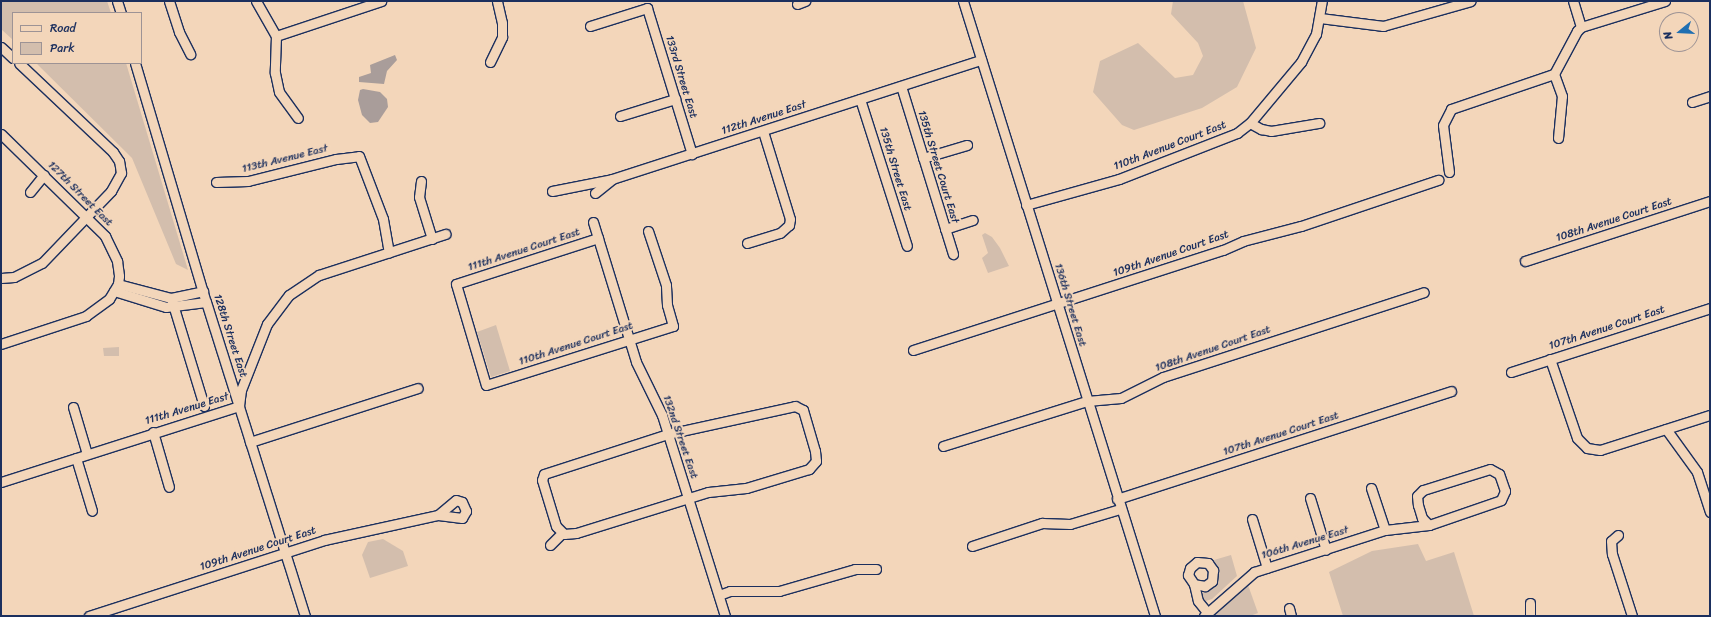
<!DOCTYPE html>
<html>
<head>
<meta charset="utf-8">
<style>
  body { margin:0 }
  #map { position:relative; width:1711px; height:617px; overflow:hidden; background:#f3d6ba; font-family:Sriracha,sans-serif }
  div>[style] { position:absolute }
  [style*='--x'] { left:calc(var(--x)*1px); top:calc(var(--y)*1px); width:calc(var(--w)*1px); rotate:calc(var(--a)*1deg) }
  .green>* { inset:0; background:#d3bead }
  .water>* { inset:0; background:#a99d9a }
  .roads { filter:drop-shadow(1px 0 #1b2f5e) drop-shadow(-1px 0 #1b2f5e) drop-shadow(0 1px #1b2f5e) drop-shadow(0 -1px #1b2f5e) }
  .minor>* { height:9px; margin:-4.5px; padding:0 4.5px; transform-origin:4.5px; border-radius:4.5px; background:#f3d6ba }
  span { translate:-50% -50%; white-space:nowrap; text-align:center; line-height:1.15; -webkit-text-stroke:4px #f3d6ba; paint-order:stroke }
  .street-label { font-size:11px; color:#1b2f5e }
  .frame { position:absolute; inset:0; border:2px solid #1b2f5e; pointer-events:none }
  .legend { position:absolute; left:12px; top:12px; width:130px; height:52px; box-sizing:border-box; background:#f3d6ba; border:1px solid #9d9395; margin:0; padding:5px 7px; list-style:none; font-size:12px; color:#1b2f5e }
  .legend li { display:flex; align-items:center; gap:8px; height:20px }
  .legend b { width:20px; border:1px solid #9d9395 }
  .north { position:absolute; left:1659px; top:12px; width:40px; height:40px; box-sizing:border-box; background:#f3d6ba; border:1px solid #9d9395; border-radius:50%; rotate:252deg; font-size:11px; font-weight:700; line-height:16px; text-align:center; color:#1b2f5e }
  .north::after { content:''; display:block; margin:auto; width:14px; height:18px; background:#1f6fb2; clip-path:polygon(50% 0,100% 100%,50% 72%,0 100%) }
</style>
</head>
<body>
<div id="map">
  <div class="green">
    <i style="clip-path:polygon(1px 1px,107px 1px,111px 13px,13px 13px,13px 40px,1px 29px)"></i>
    <i style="clip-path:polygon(1173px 1px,1243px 1px,1256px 48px,1237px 87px,1202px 108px,1134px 130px,1122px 125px,1093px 92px,1100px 61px,1138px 43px,1175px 78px,1193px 75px,1203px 56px,1198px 43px,1171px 14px)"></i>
    <i style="clip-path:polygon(36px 63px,126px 63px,188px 270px,176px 264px,132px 158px)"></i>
    <i style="clip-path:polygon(985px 233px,992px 237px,1000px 248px,1009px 266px,988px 273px,982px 258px,988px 253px,982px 235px)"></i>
    <i style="clip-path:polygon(496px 325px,510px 371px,491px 377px,477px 332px)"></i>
    <i style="clip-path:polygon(119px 347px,119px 356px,104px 356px,103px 348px)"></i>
    <i style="clip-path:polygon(383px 539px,403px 551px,408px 566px,370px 578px,362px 555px,368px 542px)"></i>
    <i style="clip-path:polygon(1418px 544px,1426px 561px,1454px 552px,1474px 616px,1343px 616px,1329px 572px,1372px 551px)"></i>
    <i style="clip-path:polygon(1231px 555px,1237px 576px,1212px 599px,1206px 601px,1202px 597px,1203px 593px,1215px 586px,1219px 577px,1214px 560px)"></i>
    <i style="clip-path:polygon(1248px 585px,1258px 613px,1250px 616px,1214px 616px)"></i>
  </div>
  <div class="water">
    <i style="clip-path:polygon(395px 55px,397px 60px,387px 71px,384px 84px,359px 82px,359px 77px,371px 73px,370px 65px)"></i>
    <i style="clip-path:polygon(363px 89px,380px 92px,387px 99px,388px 107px,378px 122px,370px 123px,362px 115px,358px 100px,360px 90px)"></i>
  </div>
  <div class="roads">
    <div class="minor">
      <i style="--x:117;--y:1;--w:13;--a:72"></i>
      <i style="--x:169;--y:1;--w:33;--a:72"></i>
      <i style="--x:179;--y:32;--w:25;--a:63"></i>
      <i style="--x:256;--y:1;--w:40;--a:60.3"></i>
      <i style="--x:276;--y:36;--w:37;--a:92"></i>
      <i style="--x:275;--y:73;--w:19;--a:78"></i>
      <i style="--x:279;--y:92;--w:32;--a:54"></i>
      <i style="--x:963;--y:1;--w:644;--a:72.66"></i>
      <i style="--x:797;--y:4;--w:9;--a:-21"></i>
      <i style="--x:1320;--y:18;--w:64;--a:7.2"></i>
      <i style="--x:1383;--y:26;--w:91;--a:-15.9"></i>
      <i style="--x:590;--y:26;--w:60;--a:-17.5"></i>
      <i style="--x:647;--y:8;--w:153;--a:72.9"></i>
      <i style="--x:1581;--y:27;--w:88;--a:-17.2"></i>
      <i style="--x:276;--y:36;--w:111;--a:-18.4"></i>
      <i style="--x:1;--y:47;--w:16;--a:43"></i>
      <i style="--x:490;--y:62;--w:28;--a:-64"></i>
      <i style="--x:502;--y:37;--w:14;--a:-90"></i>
      <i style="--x:502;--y:23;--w:23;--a:-103"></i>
      <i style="--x:135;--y:63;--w:249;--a:73.5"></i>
      <i style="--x:206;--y:302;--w:329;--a:72.5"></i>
      <i style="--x:901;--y:86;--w:176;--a:72.8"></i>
      <i style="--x:860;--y:99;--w:154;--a:72.3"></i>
      <i style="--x:1692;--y:102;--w:19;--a:-18"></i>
      <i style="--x:620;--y:116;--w:58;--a:-17.2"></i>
      <i style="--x:1250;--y:123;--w:13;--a:29"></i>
      <i style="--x:1261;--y:129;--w:10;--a:11"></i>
      <i style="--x:1271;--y:131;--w:49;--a:-9.5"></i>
      <i style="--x:1;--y:134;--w:146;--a:44.4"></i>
      <i style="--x:105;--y:236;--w:28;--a:64"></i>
      <i style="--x:117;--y:261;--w:15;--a:82"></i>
      <i style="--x:119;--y:276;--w:8;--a:97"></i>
      <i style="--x:118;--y:284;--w:17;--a:121"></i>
      <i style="--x:109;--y:299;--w:29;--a:144"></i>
      <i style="--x:86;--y:316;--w:89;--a:161.8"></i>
      <i style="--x:1558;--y:138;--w:42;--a:-84.6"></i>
      <i style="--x:1562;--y:96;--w:23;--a:-110"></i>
      <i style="--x:1554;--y:74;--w:49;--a:-61.9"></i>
      <i style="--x:1577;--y:31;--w:6;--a:-45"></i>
      <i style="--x:1581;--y:27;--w:27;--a:-107"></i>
      <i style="--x:923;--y:158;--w:46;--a:-16.5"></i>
      <i style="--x:1449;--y:172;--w:47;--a:-97.3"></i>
      <i style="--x:1443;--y:125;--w:18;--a:-63"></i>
      <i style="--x:1451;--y:109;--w:109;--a:-18.8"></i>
      <i style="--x:421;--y:181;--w:16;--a:97"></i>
      <i style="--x:419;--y:197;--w:44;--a:72.8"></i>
      <i style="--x:216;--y:182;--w:32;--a:-2"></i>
      <i style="--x:248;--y:181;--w:91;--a:-14"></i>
      <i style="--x:336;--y:159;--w:23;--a:-7"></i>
      <i style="--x:359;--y:156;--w:67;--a:69.1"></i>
      <i style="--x:383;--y:219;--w:34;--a:80"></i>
      <i style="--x:552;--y:191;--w:61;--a:-11.3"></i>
      <i style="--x:612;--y:179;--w:388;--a:-17.9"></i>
      <i style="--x:30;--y:192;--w:22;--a:-51"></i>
      <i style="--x:595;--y:193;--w:22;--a:-39"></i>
      <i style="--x:1026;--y:205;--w:97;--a:-15.6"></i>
      <i style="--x:1119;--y:179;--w:127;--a:-21.3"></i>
      <i style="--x:1237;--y:133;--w:16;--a:-38"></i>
      <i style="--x:1250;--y:123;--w:80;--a:-50.1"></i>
      <i style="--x:1301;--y:62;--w:32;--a:-62"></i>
      <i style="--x:1316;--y:34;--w:34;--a:-80"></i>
      <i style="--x:593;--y:222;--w:146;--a:72.9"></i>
      <i style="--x:636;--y:362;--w:59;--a:63.9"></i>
      <i style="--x:662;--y:415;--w:211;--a:72.6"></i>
      <i style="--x:945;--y:229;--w:29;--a:-18"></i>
      <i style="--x:598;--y:238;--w:149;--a:162.1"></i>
      <i style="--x:456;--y:284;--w:105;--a:73.5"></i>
      <i style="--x:486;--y:385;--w:196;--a:-17.5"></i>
      <i style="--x:673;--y:326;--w:22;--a:-106"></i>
      <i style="--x:667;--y:305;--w:20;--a:-93"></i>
      <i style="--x:666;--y:285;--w:57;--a:-108.4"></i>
      <i style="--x:747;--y:243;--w:34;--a:-17"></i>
      <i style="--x:780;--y:233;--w:12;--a:-42"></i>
      <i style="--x:789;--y:225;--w:6;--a:-81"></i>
      <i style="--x:790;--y:219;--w:92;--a:-107.1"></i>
      <i style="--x:1525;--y:261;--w:194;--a:-18"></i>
      <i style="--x:1;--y:278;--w:13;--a:-4"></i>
      <i style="--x:14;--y:277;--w:31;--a:-27"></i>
      <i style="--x:42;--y:263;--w:100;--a:-46.2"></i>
      <i style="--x:111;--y:191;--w:21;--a:-61"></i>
      <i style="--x:121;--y:173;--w:12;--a:-99"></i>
      <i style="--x:119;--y:161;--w:11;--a:-124"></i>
      <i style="--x:113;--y:152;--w:129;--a:-136.6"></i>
      <i style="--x:118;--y:284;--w:55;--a:14.8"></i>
      <i style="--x:171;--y:298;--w:33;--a:-12"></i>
      <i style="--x:114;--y:291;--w:54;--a:17.1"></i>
      <i style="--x:166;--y:307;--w:40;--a:-7.1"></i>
      <i style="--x:171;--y:298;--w:113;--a:73"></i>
      <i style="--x:913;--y:350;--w:326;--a:-17.9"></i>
      <i style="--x:1223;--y:250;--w:22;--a:-24"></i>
      <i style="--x:1243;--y:241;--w:60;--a:-14.5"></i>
      <i style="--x:1301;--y:226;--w:145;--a:-18.6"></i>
      <i style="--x:1550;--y:359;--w:83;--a:71.1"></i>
      <i style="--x:1577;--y:438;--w:14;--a:45"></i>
      <i style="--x:1587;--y:448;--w:13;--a:9"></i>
      <i style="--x:1600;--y:450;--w:115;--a:-17.7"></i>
      <i style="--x:1511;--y:372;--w:209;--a:-17.8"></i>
      <i style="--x:795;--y:406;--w:9;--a:27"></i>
      <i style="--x:803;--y:410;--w:43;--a:73.7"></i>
      <i style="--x:815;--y:451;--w:10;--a:84"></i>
      <i style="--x:816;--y:461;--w:11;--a:131"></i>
      <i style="--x:809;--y:469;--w:66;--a:163.2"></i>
      <i style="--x:746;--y:488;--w:38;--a:174"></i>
      <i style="--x:708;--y:492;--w:138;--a:162.7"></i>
      <i style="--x:576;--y:533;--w:12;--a:175"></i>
      <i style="--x:564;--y:534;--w:11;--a:-135"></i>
      <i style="--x:556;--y:526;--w:48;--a:-106.9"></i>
      <i style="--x:542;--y:480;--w:6;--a:-72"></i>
      <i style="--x:544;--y:474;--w:130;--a:-17.9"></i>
      <i style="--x:668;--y:434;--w:130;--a:-12.4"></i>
      <i style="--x:73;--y:407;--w:49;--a:73.4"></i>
      <i style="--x:1666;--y:429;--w:53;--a:54.2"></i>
      <i style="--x:1697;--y:472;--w:42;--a:72"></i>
      <i style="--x:153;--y:432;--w:57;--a:73.8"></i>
      <i style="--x:250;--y:442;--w:176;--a:-17.8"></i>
      <i style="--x:943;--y:446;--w:151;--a:-17.4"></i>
      <i style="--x:1087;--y:401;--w:34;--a:-5"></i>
      <i style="--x:1121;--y:398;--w:47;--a:-26.6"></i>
      <i style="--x:1163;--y:377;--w:274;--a:-18"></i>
      <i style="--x:76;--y:458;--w:55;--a:73.2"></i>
      <i style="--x:1;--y:482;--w:250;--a:-17.7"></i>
      <i style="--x:239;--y:406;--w:16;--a:-83"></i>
      <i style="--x:241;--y:390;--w:71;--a:-68.5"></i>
      <i style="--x:267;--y:324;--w:36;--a:-53"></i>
      <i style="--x:289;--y:295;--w:36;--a:-34"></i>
      <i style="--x:319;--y:275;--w:133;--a:-18"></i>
      <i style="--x:1371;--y:488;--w:44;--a:71.6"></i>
      <i style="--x:1310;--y:498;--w:54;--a:72.9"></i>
      <i style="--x:1117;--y:499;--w:351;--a:-17.9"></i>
      <i style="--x:1252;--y:519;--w:51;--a:73"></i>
      <i style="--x:1618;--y:535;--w:9;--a:139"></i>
      <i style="--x:1611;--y:541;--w:13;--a:86"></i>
      <i style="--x:1612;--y:554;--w:65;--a:72.1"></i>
      <i style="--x:550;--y:545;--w:17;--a:-45"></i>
      <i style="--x:972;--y:546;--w:74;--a:-18.2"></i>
      <i style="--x:1042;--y:523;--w:28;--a:2"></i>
      <i style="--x:1070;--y:524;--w:52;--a:-16.7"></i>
      <i style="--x:1194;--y:584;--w:11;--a:-124"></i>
      <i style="--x:1188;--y:575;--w:7;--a:-74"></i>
      <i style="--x:1190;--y:568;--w:9;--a:-41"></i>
      <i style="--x:1197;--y:562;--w:11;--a:5"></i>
      <i style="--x:1208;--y:563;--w:9;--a:54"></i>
      <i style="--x:1213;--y:570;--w:11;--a:95"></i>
      <i style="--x:1212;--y:581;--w:9;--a:144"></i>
      <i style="--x:1205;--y:586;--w:11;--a:-170"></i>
      <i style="--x:1194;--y:584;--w:17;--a:77"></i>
      <i style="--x:1198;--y:601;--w:14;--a:51"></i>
      <i style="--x:719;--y:595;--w:12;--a:-20"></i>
      <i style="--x:730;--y:591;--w:49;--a:0"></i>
      <i style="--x:779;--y:591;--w:79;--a:-16.1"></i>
      <i style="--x:855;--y:569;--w:21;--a:0"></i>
      <i style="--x:1530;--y:603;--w:13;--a:90"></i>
      <i style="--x:1289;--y:608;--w:8;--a:76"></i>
      <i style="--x:89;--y:616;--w:247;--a:-17.9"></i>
      <i style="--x:324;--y:540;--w:117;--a:-12.4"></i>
      <i style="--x:438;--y:515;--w:23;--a:-40"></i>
      <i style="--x:456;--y:500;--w:6;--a:18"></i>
      <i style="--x:462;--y:502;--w:10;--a:66"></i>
      <i style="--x:466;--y:511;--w:8;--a:120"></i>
      <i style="--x:462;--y:518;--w:24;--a:-173"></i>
      <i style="--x:1204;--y:616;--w:67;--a:-41.3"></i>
      <i style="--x:1254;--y:572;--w:138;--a:-17.8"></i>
      <i style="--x:1385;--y:530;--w:44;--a:-6.5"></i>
      <i style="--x:1429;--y:525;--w:76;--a:-19.1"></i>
      <i style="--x:1501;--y:500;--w:10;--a:-66"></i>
      <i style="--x:1505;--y:491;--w:18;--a:-109"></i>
      <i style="--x:1499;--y:474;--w:10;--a:-151"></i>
      <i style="--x:1490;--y:469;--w:70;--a:162.6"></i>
      <i style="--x:1423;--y:490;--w:8;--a:135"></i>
      <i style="--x:1417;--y:496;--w:9;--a:84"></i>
      <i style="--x:1418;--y:505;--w:14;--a:73"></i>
      <i style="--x:1422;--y:518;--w:10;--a:45"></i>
    </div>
  </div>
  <div class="street-label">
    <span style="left:681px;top:77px;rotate:73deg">133rd Street East</span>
    <span style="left:764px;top:118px;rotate:-18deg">112th Avenue East</span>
    <span style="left:1170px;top:146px;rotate:-21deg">110th Avenue Court East</span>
    <span style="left:285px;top:159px;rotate:-14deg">113th Avenue East</span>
    <span style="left:938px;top:167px;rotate:73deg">135th Street Court East</span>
    <span style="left:895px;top:169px;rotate:73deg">135th Street East</span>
    <span style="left:80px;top:194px;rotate:45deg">127th Street East</span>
    <span style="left:1614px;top:220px;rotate:-18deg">108th Avenue Court East</span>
    <span style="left:524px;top:250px;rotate:-18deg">111th Avenue Court East</span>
    <span style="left:1171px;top:254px;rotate:-19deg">109th Avenue Court East</span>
    <span style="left:1070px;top:305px;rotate:73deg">136th Street East</span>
    <span style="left:1607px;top:328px;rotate:-18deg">107th Avenue Court East</span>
    <span style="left:230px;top:336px;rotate:72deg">128th Street East</span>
    <span style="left:576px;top:344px;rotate:-18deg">110th Avenue Court East</span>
    <span style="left:1213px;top:349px;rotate:-19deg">108th Avenue Court East</span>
    <span style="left:187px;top:409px;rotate:-17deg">111th Avenue East</span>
    <span style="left:1281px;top:434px;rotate:-18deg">107th Avenue Court East</span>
    <span style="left:680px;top:437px;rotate:71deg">132nd Street East</span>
    <span style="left:1305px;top:543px;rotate:-17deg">106th Avenue East</span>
    <span style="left:258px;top:549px;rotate:-18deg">109th Avenue Court East</span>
  </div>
  <div class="frame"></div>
  <ul class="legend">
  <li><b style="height:5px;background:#f3d6ba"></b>Road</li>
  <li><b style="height:11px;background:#d3bead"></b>Park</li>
  </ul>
  <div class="north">N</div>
</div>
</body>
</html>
